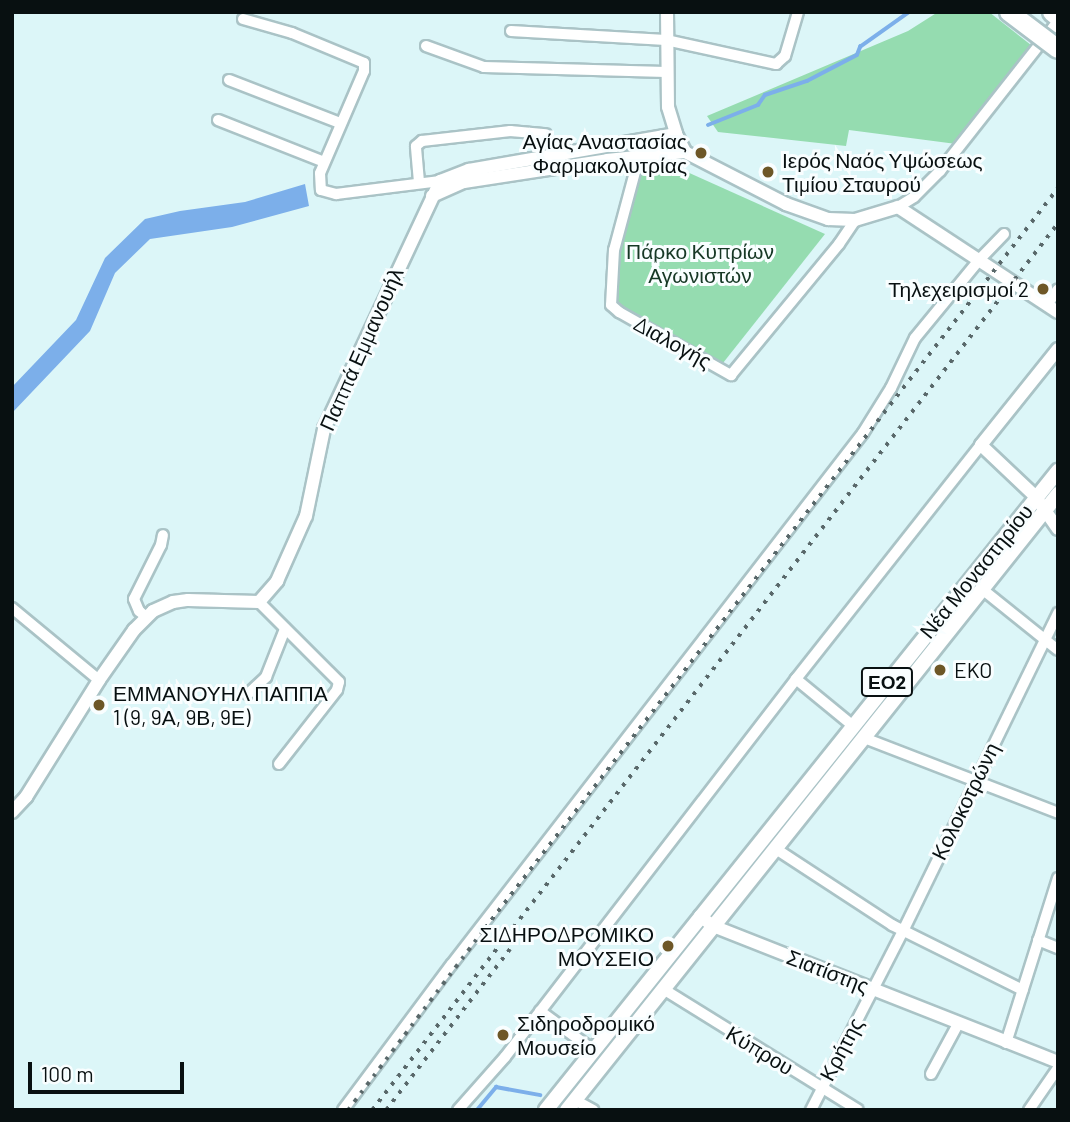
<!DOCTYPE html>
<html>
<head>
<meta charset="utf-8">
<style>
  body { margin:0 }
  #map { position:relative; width:1070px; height:1122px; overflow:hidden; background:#dcf6f8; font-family:Barlow,sans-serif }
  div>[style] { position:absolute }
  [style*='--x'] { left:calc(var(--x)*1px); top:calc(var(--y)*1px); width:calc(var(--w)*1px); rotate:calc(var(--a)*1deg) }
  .green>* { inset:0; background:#95dcb0 }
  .water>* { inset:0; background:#7cafea }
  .stream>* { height:3.5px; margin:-1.75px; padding:0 1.75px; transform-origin:1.75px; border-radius:1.75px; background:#7cafea }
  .roads { filter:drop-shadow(2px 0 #aac3c6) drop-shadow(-2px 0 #aac3c6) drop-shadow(0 2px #aac3c6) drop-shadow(0 -2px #aac3c6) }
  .street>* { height:10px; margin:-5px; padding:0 5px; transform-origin:5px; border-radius:5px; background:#fff }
  .secondary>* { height:12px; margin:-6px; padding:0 6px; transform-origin:6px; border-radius:6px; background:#fff }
  .primary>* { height:14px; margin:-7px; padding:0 7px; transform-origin:7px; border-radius:7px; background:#fff }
  .highway>* { height:18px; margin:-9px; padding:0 9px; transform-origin:9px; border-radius:9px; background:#fff }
  .rail>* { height:3.5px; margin-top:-1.75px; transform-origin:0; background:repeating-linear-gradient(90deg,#59686a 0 3.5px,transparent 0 10.5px) }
  .bridges { filter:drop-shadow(2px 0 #aac3c6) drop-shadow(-2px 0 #aac3c6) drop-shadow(0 2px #aac3c6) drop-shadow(0 -2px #aac3c6) }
  .highway-bridge>* { height:18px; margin:-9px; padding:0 9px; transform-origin:9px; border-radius:9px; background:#fff }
  .dots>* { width:19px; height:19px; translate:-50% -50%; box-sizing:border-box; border:4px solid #f9feff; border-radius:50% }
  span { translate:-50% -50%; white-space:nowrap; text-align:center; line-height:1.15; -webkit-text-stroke:6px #f9feff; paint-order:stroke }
  .shield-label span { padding:2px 5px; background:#f9feff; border:2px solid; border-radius:5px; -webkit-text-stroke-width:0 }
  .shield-label { font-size:19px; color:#081011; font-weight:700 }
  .poi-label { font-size:21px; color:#081011 }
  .right { translate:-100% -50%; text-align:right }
  .left { translate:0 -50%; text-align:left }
  .park-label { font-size:21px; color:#163825 }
  .street-label { font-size:21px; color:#081011 }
  .frame { position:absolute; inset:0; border:14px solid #081011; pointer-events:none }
  .scale { position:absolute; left:28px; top:1062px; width:156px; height:32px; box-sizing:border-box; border:4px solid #081011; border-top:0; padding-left:9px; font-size:21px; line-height:24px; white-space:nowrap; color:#081011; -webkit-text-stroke:5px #f9feff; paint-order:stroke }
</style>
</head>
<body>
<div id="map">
  <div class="green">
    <i style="clip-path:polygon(938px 12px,989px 12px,1036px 49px,964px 145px,849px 130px,846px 146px,718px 132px,707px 116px,908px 31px)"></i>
    <i style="clip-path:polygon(643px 167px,676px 167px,825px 234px,723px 363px,613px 303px,621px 237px)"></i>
  </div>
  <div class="water">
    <i style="clip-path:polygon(305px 184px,309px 206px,232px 227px,150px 239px,115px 273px,90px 331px,12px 413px,12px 387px,76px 320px,105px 258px,145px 219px,180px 211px,245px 202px)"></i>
  </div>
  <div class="stream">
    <i style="--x:708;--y:125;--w:54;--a:-21.8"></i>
    <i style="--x:758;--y:105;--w:12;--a:-55"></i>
    <i style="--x:765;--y:95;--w:44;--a:-18.4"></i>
    <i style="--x:807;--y:81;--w:56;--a:-27.5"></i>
    <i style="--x:857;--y:55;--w:9;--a:-69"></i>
    <i style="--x:860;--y:47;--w:60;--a:-35.5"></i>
    <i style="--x:477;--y:1110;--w:30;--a:-50"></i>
    <i style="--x:496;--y:1087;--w:45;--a:10.3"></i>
  </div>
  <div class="roads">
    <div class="street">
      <i style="--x:243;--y:19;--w:51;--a:15.9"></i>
      <i style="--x:292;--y:33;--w:78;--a:22.6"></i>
      <i style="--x:364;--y:63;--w:8;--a:90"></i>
      <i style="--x:364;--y:71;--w:111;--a:113.3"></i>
      <i style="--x:320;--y:173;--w:17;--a:87"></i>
      <i style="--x:321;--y:190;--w:16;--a:15"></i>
      <i style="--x:336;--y:194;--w:105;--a:-7.1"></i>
      <i style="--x:511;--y:31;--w:155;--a:3.3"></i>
      <i style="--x:666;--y:40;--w:113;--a:12.3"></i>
      <i style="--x:776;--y:64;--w:12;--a:-42"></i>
      <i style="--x:785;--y:56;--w:46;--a:-73.5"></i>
      <i style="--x:426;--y:46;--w:62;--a:19.9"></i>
      <i style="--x:484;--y:67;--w:182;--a:1.6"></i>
      <i style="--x:229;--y:80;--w:119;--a:21.2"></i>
      <i style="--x:218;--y:120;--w:114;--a:21.6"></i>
      <i style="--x:639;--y:157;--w:96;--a:105"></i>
      <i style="--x:614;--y:250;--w:55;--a:93.1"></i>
      <i style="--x:611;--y:305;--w:11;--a:41"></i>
      <i style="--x:619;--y:312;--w:129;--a:29.4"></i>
      <i style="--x:731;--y:375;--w:170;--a:-50.5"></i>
      <i style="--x:839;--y:244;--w:29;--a:-56"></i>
      <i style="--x:419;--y:182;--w:36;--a:-95"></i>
      <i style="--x:416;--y:146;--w:8;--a:-40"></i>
      <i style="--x:422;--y:141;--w:89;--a:-6.5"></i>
      <i style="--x:510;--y:131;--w:36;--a:5"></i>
      <i style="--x:898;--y:207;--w:19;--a:-32"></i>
      <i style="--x:914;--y:197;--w:37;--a:-45"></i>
      <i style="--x:940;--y:171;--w:191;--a:-51.8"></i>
      <i style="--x:1047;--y:305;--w:19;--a:-55"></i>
      <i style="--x:982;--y:589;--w:97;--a:38.8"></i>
      <i style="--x:259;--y:602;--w:113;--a:45"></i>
      <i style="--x:339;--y:682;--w:8;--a:104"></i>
      <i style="--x:337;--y:690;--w:94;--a:128.1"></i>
      <i style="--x:12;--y:608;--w:113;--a:39.6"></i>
      <i style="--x:146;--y:617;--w:9;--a:-139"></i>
      <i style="--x:139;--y:611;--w:13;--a:-113"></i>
      <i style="--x:134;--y:599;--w:60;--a:-63.4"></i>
      <i style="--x:161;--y:545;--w:10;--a:-79"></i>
      <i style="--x:796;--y:679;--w:72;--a:39.4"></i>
      <i style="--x:248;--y:694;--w:25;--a:-43"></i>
      <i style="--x:266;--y:677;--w:52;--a:-68.4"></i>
      <i style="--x:864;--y:738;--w:208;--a:21.1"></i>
      <i style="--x:776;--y:849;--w:139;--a:33.2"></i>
      <i style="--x:892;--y:925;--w:146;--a:26.4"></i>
      <i style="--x:1038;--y:940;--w:22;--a:22"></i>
      <i style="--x:663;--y:989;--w:229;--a:31.8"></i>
      <i style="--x:540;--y:1011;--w:66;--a:36.3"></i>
      <i style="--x:1006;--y:1043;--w:173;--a:-72.5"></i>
      <i style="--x:931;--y:1074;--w:57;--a:-61.6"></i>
      <i style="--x:575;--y:1100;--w:21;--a:29"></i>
      <i style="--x:343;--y:1110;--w:182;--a:-53.3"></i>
      <i style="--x:452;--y:964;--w:671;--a:-52.26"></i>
      <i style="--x:863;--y:433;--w:53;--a:-58.1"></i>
      <i style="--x:891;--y:388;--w:55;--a:-64.4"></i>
      <i style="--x:915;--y:338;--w:101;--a:-50.6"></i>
      <i style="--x:979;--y:260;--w:36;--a:-46"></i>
      <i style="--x:458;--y:1110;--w:71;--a:-48.4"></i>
      <i style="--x:505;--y:1057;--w:477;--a:-52.4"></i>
      <i style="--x:796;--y:679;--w:298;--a:-51.7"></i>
      <i style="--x:811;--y:1110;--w:201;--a:-62.8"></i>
      <i style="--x:903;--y:931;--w:354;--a:-64"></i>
      <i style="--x:1029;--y:1110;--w:51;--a:-55.4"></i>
    </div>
    <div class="secondary">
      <i style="--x:667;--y:12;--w:95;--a:89.4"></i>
      <i style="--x:668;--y:107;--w:28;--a:73"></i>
      <i style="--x:676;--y:134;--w:20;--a:63"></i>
      <i style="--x:685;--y:152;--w:114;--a:27.2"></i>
      <i style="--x:786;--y:204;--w:45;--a:19.7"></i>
      <i style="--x:828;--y:219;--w:27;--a:2"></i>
      <i style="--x:855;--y:220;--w:45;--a:-16.8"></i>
      <i style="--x:898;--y:207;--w:191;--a:33.3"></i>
      <i style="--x:432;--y:196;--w:35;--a:-24"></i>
      <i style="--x:464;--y:182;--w:145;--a:-8.7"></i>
      <i style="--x:607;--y:160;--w:78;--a:-5.9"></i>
      <i style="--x:1058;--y:349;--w:123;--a:128.7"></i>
      <i style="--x:981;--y:445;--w:74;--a:43.4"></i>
      <i style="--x:1035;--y:496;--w:40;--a:55.1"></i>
      <i style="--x:12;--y:812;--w:21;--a:-47"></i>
      <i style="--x:26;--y:797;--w:138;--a:-58"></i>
      <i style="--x:99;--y:680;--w:61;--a:-55"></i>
      <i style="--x:134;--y:630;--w:27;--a:-45"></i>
      <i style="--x:153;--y:611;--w:22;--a:-24"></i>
      <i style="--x:173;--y:602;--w:15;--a:-8"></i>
      <i style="--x:188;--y:600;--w:71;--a:1.6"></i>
      <i style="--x:259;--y:602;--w:28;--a:-49"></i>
      <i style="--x:277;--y:581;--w:71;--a:-66"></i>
      <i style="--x:306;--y:516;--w:89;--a:-78.3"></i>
      <i style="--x:324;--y:429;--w:274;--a:-64.9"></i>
      <i style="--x:440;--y:181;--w:31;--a:-21"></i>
      <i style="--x:469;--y:170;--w:210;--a:-9.9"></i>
      <i style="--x:700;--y:916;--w:16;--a:38"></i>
      <i style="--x:713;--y:926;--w:371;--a:21.5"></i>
    </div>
    <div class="primary">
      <i style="--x:546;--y:1110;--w:819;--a:-51.3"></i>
      <i style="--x:567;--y:1110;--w:788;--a:-51.44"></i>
    </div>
    <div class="highway">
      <i style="--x:1052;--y:12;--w:8;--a:40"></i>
    </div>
  </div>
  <div class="rail">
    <i style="--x:348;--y:1110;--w:228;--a:-53"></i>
    <i style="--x:485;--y:928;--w:936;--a:-52.25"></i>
    <i style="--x:372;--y:1110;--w:1121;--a:-52.28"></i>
    <i style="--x:386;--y:1110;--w:203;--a:-52.4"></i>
  </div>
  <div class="bridges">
    <div class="highway-bridge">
      <i style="--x:1009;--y:12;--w:61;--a:37.1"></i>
    </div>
  </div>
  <div class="dots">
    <i style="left:701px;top:153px;background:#6d5727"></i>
    <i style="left:768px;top:172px;background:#6d5727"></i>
    <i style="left:1043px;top:289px;background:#6d5727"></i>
    <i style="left:940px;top:670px;background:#6d5727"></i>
    <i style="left:99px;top:705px;background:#6d5727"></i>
    <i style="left:668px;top:946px;background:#6d5727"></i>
    <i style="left:503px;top:1035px;background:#6d5727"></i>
  </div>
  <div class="shield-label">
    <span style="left:887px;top:682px">ΕΟ2</span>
  </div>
  <div class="poi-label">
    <span class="right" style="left:687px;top:153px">Αγίας Αναστασίας<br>Φαρμακολυτρίας</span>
    <span class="left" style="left:782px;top:172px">Ιερός Ναός Υψώσεως<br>Τιμίου Σταυρού</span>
    <span class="right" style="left:1029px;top:289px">Τηλεχειρισμοί 2</span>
    <span class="left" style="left:954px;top:670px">EKO</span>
    <span class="left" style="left:113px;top:705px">ΕΜΜΑΝΟΥΗΛ ΠΑΠΠΑ<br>1 (9, 9Α, 9Β, 9Ε)</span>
    <span class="right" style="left:654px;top:946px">ΣΙΔΗΡΟΔΡΟΜΙΚΟ<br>ΜΟΥΣΕΙΟ</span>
    <span class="left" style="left:517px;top:1035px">Σιδηροδρομικό<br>Μουσείο</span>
  </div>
  <div class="park-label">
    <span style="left:700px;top:263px">Πάρκο Κυπρίων<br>Αγωνιστών</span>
  </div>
  <div class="street-label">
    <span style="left:673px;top:342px;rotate:29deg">Διαλογής</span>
    <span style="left:361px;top:349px;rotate:-66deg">Παππά Εμμανουήλ</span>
    <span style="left:976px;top:571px;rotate:-51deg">Νέα Μοναστηρίου</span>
    <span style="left:965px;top:801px;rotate:-64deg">Κολοκοτρώνη</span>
    <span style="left:828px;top:971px;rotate:21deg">Σιατίστης</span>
    <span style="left:841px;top:1049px;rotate:-62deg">Κρήτης</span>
    <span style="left:760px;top:1050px;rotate:31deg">Κύπρου</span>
  </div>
  <div class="frame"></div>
  <div class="scale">100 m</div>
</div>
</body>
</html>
